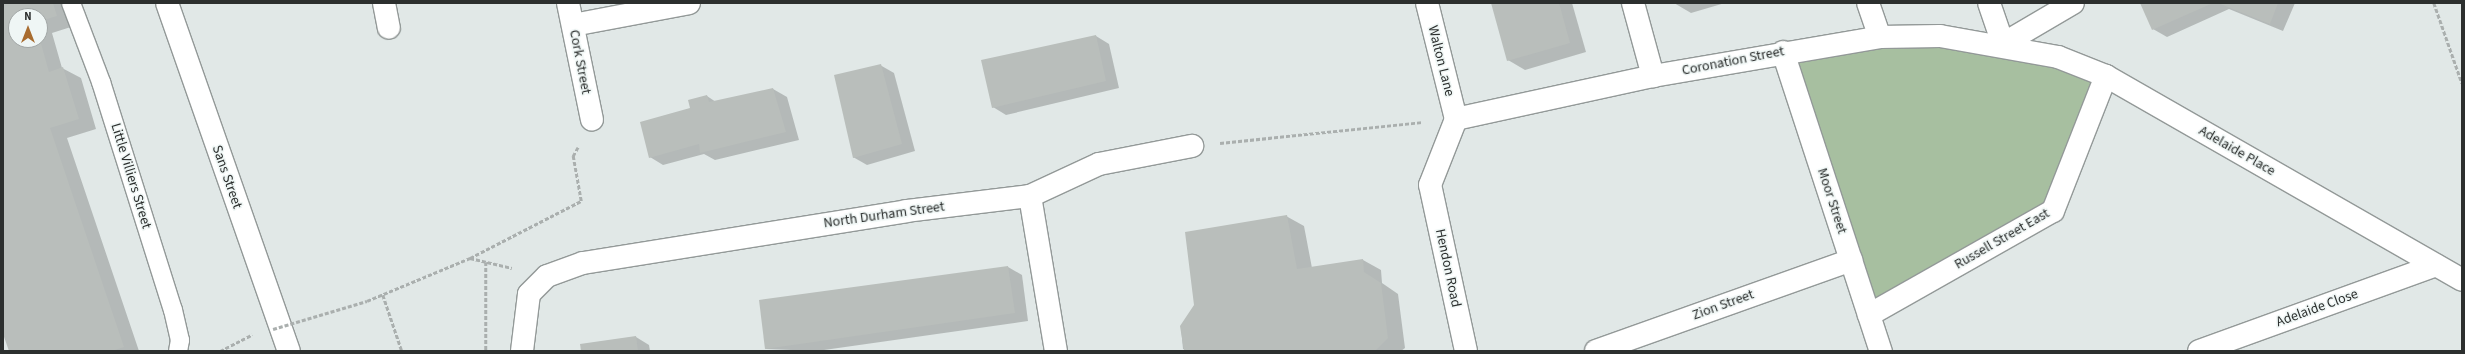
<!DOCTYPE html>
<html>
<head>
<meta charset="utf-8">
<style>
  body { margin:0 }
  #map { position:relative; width:2465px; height:354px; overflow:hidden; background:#e1e8e7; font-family:"Source Sans 3",sans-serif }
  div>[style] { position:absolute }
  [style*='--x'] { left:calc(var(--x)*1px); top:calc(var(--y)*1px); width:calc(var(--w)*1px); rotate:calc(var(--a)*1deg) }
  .green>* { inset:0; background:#a7bfa0 }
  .shadow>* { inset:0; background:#0003 }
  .building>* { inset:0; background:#b9bebb }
  .path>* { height:2.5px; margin-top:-1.25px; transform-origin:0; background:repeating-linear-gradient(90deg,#aaafae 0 4px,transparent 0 6px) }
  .roads { filter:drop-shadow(1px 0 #939998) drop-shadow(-1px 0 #939998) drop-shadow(0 1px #939998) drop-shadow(0 -1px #939998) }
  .service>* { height:18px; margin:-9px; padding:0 9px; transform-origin:9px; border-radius:9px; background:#fff }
  .minor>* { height:22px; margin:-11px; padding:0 11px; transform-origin:11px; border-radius:11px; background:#fff }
  .primary>* { height:22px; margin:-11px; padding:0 11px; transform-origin:11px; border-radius:11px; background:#fff }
  .path-bridge>* { height:2.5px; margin-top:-1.25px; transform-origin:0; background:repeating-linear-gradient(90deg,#aaafae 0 4px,transparent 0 6px) }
  span { translate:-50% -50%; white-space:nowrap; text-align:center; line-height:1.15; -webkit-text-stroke:3px #eff6f5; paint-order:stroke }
  .street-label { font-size:14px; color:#2c2f2e }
  .frame { position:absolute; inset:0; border:4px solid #2c2f2e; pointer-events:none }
  .north { position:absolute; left:8px; top:8px; width:40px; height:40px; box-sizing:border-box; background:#eff6f5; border:1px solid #a1a6a5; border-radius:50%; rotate:0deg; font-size:11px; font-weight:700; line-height:16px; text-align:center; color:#2c2f2e }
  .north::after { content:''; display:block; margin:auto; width:14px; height:18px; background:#a86c2f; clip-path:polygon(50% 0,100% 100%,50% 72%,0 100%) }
</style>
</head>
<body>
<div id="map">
  <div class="green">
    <i style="clip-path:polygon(1940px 36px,2106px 76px,2053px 211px,1869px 315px,1783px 52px)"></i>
  </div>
  <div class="shadow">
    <i style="clip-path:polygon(evenodd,3px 3px,67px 3px,74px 26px,52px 33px,62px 68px,81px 78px,96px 129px,67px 138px,139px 351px,10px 351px,3px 331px,3px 3px,16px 16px,40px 16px,40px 40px,16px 40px,16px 16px)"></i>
    <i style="clip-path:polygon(1492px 3px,1572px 3px,1586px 52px,1525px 70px,1508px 60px)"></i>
    <i style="clip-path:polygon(1674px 3px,1725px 3px,1691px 13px)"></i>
    <i style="clip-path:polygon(2141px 3px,2295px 3px,2283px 31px,2229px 9px,2167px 37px,2153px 29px)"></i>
    <i style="clip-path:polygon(1096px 36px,1109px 44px,1119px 88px,1006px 115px,993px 107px)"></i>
    <i style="clip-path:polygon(880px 65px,894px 73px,915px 151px,867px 165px,853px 157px)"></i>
    <i style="clip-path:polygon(773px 89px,787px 97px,799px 140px,715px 160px,704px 154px,663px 165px,650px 157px,707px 96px,716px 102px)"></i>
    <i style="clip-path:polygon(1286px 216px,1304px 226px,1312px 268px,1363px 260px,1381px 270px,1382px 283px,1398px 294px,1405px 348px,1401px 351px,1183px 349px,1181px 327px)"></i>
    <i style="clip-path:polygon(1008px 267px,1022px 275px,1028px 321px,817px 351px,766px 349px,760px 301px)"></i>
    <i style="clip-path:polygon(636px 337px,649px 345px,650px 351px,582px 351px)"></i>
  </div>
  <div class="building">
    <i style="clip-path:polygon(3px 3px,53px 3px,57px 16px,40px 21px,40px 16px,16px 16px,16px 40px,40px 40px,49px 72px,63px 67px,79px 119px,50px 128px,124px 347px,112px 351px,9px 351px,3px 334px)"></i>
    <i style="clip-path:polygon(1491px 3px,1559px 3px,1570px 43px,1507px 61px)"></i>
    <i style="clip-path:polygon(2140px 3px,2213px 3px,2152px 30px)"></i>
    <i style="clip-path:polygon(2218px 3px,2278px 3px,2270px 24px)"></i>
    <i style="clip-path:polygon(1096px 35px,1106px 81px,992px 108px,981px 60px)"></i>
    <i style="clip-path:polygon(881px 64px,902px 144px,853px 158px,834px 75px)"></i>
    <i style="clip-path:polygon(773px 88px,786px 132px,700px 153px,699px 144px,649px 158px,640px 122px,690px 108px,688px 100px,707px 95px,709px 102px)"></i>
    <i style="clip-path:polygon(1287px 215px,1297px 269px,1363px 259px,1364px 272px,1381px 283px,1388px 338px,1375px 351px,1184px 351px,1180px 326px,1194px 305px,1185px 232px)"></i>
    <i style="clip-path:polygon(1008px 266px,1015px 313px,765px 349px,759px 300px)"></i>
    <i style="clip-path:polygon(636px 336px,638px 351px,581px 351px,580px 344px)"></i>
  </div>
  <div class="path">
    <i style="--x:2434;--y:3;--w:85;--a:70.7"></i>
    <i style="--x:1220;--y:143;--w:203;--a:-5.9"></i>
    <i style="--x:470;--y:258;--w:125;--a:-27.2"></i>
    <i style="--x:581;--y:201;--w:46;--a:-100.1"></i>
    <i style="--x:573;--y:156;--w:10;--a:-61"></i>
    <i style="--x:486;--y:262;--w:89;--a:90"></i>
    <i style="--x:383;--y:295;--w:59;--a:71.3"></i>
    <i style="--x:367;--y:301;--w:112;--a:-22.7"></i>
    <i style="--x:470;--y:258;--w:43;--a:13.4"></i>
    <i style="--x:220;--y:351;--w:36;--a:-27"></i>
  </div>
  <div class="roads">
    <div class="service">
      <i style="--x:71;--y:3;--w:85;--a:69.2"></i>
      <i style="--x:101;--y:82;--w:239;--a:72.5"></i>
      <i style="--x:173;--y:310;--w:31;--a:77"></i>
      <i style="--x:180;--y:340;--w:11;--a:100"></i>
    </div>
    <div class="minor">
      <i style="--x:384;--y:3;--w:25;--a:79"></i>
      <i style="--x:568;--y:3;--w:119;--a:78.4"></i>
      <i style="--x:1427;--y:3;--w:120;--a:76"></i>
      <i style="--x:1633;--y:3;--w:76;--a:74.7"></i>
      <i style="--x:1868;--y:3;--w:36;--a:71"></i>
      <i style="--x:1989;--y:3;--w:43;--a:71.1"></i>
      <i style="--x:573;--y:25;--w:118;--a:-10.7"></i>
      <i style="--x:2003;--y:44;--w:81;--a:-30.4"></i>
      <i style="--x:1783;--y:52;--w:315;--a:71.9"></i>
      <i style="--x:1030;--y:196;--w:76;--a:-24.9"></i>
      <i style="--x:1099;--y:164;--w:95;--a:-11"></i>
      <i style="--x:1869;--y:315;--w:211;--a:-29.5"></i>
      <i style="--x:2053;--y:211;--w:145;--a:-68.6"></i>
      <i style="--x:522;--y:351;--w:57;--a:-83"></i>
      <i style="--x:529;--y:294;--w:25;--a:-45"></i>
      <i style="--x:547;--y:276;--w:38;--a:-20"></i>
      <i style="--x:583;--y:263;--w:327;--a:-9.1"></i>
      <i style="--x:906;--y:211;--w:125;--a:-6.9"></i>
      <i style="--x:1030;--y:196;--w:157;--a:80.5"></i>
      <i style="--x:1466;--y:351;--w:170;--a:-102.2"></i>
      <i style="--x:1430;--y:185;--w:71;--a:-68.5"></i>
      <i style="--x:1456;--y:119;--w:202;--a:-12.3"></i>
      <i style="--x:1653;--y:76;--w:230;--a:-9.7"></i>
      <i style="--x:1880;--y:37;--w:60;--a:-1"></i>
      <i style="--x:1940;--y:36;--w:120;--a:10.1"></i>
      <i style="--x:2058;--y:57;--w:52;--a:21.6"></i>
      <i style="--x:2106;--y:76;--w:410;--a:29.8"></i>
      <i style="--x:1596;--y:351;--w:271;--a:-19.6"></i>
      <i style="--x:2199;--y:351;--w:252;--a:-19.9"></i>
    </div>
    <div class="primary">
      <i style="--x:167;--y:3;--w:369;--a:70.7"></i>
    </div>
  </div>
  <div class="path-bridge">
    <i style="--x:273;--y:329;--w:98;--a:-16.6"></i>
  </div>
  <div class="street-label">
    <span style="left:1441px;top:61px;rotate:76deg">Walton Lane</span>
    <span style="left:1733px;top:61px;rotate:-11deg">Coronation Street</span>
    <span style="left:580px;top:62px;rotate:79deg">Cork Street</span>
    <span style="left:2237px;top:151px;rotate:30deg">Adelaide Place</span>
    <span style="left:131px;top:176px;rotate:73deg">Little Villiers Street</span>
    <span style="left:227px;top:177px;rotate:71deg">Sans Street</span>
    <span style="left:1832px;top:201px;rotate:72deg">Moor Street</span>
    <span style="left:884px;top:215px;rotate:-8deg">North Durham Street</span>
    <span style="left:2002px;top:239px;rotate:-30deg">Russell Street East</span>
    <span style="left:1448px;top:268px;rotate:78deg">Hendon Road</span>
    <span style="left:1723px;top:305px;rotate:-20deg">Zion Street</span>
    <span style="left:2317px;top:308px;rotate:-20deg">Adelaide Close</span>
  </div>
  <div class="frame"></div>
  <div class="north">N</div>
</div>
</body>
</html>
